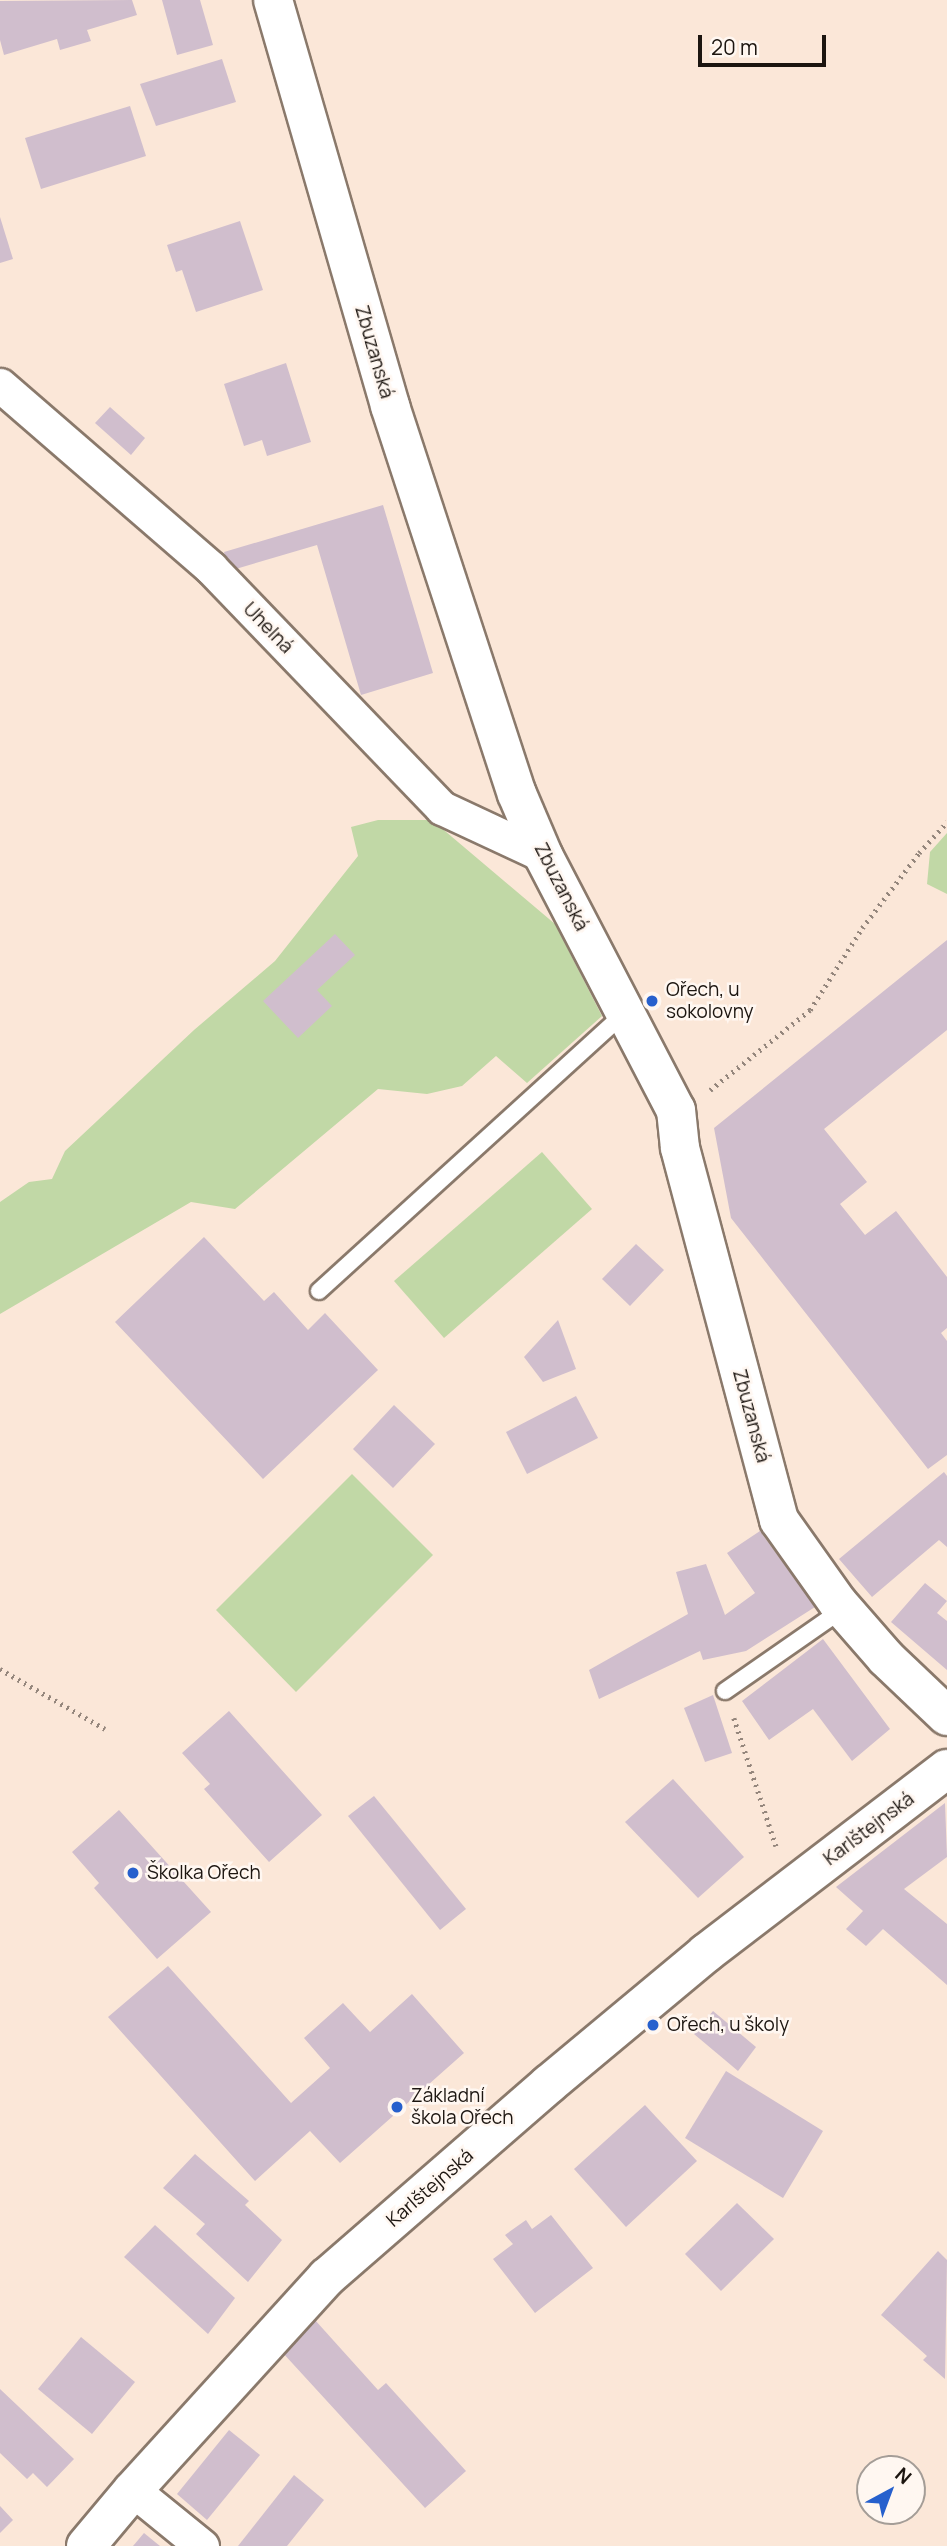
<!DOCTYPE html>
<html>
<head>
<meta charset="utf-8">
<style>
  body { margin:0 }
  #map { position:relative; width:947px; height:2546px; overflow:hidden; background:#fbe7d8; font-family:Manrope,sans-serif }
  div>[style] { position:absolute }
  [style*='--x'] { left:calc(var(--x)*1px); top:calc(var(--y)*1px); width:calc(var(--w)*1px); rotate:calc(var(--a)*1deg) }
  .green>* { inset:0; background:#c1d8a6 }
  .building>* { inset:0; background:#d0becd }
  .path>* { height:4.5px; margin-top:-2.25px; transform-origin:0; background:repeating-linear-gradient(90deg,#94867c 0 2px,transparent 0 7px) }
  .roads { filter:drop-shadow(2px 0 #8a796b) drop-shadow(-2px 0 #8a796b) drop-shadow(0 2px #8a796b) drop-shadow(0 -2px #8a796b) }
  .service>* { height:16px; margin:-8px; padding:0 8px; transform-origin:8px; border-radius:8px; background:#fff }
  .minor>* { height:33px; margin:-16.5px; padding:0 16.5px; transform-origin:16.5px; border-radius:16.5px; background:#fff }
  .tertiary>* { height:38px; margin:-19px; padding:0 19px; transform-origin:19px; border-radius:19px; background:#fff }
  .dots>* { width:19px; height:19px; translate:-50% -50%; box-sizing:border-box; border:4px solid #fff7f1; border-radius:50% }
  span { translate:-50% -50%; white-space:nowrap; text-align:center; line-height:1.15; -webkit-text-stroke:5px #fff7f1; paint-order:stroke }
  .street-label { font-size:19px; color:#1c1510 }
  .poi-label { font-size:19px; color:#1c1510 }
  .left { translate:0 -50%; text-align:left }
  .north { position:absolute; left:856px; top:2455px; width:70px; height:70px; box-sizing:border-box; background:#fff7f1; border:2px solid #a49d97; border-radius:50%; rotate:41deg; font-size:19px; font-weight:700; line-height:28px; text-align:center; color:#1c1510 }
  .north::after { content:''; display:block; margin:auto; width:24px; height:32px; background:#2760cd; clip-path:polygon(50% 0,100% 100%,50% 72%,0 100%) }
  .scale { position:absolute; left:698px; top:35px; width:128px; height:32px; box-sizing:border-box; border:4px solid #1c1510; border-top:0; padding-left:9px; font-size:21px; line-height:24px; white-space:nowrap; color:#1c1510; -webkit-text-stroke:5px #fff7f1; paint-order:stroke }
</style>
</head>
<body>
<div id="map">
  <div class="green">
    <i style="clip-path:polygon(378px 820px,432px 820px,555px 924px,602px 1016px,527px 1083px,496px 1056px,462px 1086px,427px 1094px,378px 1089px,235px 1209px,191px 1202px,0 1314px,0 1202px,29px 1182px,52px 1179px,65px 1151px,194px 1030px,275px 961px,358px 856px,351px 827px)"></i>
    <i style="clip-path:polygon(947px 833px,947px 894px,927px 884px,930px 852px)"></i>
    <i style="clip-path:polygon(542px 1152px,592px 1209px,444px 1338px,394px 1281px)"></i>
    <i style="clip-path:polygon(352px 1474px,433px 1555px,296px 1692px,216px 1610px)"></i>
  </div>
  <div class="building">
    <i style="clip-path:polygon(132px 0,137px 15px,87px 30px,91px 41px,60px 50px,57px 39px,4px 55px,0 40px,0 1px)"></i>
    <i style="clip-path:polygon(162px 0,200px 0,213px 45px,177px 55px)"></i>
    <i style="clip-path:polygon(222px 59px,236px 102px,156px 126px,140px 84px)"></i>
    <i style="clip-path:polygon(130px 106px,146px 156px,41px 189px,25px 138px)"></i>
    <i style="clip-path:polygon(0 217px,13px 259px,0 263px)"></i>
    <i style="clip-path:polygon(240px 221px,263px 290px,196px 312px,182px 270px,176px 272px,167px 245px)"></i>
    <i style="clip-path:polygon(286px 363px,311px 442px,267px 456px,262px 440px,244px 446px,224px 384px)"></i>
    <i style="clip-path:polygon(110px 407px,145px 438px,131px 455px,95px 423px)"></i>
    <i style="clip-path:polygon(383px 505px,433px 673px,361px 695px,317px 545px,229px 571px,224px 552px)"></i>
    <i style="clip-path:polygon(335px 934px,355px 955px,317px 990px,332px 1006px,298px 1038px,263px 1001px)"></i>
    <i style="clip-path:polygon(947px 940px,947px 1030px,824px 1129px,867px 1182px,840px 1204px,865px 1235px,896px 1211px,947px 1277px,947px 1328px,941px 1333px,947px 1341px,947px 1455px,928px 1469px,731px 1218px,714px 1128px)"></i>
    <i style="clip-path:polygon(204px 1237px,264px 1301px,274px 1292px,308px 1330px,325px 1313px,378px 1370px,263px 1479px,115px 1322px)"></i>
    <i style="clip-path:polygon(636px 1244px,664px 1270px,630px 1306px,602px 1279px)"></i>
    <i style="clip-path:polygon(558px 1320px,576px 1369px,543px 1382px,524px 1357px)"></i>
    <i style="clip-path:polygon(576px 1396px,598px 1438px,527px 1474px,506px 1432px)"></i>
    <i style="clip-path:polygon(394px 1405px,435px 1444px,393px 1488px,353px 1449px)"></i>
    <i style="clip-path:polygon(944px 1472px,947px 1476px,947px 1547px,939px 1540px,872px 1597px,839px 1559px)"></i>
    <i style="clip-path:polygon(760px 1531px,815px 1607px,746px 1651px,703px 1660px,700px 1651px,599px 1699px,589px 1670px,688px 1614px,676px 1572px,706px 1564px,725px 1615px,755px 1593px,727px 1553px)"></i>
    <i style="clip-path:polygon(925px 1583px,947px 1601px,937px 1613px,947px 1621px,947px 1670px,891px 1622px)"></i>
    <i style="clip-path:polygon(823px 1639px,890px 1729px,852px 1761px,813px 1709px,769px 1740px,742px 1701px)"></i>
    <i style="clip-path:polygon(713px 1695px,732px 1753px,705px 1762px,684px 1708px)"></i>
    <i style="clip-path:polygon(229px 1711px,322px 1815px,269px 1862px,204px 1789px,210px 1784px,182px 1753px)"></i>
    <i style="clip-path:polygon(673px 1779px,744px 1857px,698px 1898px,625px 1822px)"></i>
    <i style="clip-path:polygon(374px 1796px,466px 1909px,440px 1930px,348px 1816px)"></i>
    <i style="clip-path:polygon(945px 1803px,947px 1857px,904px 1889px,947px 1924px,947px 1985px,883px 1929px,866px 1946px,846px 1929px,863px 1911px,836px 1887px)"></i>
    <i style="clip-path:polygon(119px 1810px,211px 1912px,157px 1959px,94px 1888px,99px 1883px,72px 1852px)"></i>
    <i style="clip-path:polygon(168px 1966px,291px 2103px,330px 2068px,304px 2038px,343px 2003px,370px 2032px,412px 1994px,464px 2053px,340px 2163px,310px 2131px,255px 2181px,108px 2017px)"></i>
    <i style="clip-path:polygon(713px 2011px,756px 2047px,738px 2071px,694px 2034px)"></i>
    <i style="clip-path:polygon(726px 2071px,823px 2131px,783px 2198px,685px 2138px)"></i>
    <i style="clip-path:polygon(645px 2105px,697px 2161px,626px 2227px,574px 2169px)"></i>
    <i style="clip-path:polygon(195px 2154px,249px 2201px,245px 2205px,282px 2240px,248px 2282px,196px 2234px,205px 2224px,163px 2188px)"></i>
    <i style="clip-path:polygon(737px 2203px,774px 2239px,721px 2291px,685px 2254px)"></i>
    <i style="clip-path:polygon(551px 2215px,593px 2268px,535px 2313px,493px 2259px,513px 2244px,505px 2235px,526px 2220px,532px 2229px)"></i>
    <i style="clip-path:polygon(155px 2225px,235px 2298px,208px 2334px,124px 2257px)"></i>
    <i style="clip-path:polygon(938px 2251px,947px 2260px,945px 2379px,923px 2360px,927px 2356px,881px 2315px)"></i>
    <i style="clip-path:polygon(315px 2320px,378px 2390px,386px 2383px,466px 2471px,425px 2508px,282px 2352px)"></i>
    <i style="clip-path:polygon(81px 2337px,135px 2382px,92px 2434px,38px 2389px)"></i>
    <i style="clip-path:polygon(0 2389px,74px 2459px,47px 2487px,33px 2473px,27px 2479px,0 2453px)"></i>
    <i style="clip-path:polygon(229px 2430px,260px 2455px,207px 2520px,177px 2494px)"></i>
    <i style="clip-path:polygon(294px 2475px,324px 2500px,287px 2546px,238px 2546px)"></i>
    <i style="clip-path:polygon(0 2506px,13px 2520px,0 2533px)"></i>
    <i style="clip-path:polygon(144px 2533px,160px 2546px,133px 2546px)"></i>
  </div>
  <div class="path">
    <i style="--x:710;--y:1090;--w:128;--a:-38.7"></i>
    <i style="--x:810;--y:1010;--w:97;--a:-57.6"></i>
    <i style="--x:862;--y:928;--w:94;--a:-52.8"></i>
    <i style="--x:919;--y:853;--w:42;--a:-47.9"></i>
    <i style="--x:0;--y:1669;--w:121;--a:29.7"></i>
    <i style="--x:734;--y:1718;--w:135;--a:71.8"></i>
  </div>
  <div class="roads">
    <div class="service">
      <i style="--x:319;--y:1291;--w:415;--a:-42.3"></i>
      <i style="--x:725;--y:1691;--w:128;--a:-34.8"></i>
    </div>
    <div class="minor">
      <i style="--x:0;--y:385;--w:279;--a:40.9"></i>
      <i style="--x:211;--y:568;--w:333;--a:46.1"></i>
      <i style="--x:442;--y:808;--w:111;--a:25"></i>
      <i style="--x:133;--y:2490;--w:89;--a:39.1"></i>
    </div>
    <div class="tertiary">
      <i style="--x:273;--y:0;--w:423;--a:73.9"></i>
      <i style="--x:390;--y:406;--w:408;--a:71.9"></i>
      <i style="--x:517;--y:794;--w:66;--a:66.9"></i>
      <i style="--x:543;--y:855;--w:288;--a:62.5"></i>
      <i style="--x:676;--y:1110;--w:38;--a:84"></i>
      <i style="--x:680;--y:1148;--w:385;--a:75.1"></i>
      <i style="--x:779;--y:1520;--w:102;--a:54.6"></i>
      <i style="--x:838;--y:1603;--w:73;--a:48.9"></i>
      <i style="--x:886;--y:1658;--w:84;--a:43.6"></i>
      <i style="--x:86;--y:2546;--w:73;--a:-50"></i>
      <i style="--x:133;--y:2490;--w:288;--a:-47.7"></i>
      <i style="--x:327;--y:2277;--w:294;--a:-41"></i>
      <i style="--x:549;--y:2084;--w:204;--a:-39.8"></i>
      <i style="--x:706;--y:1953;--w:303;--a:-37.4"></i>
    </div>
  </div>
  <div class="dots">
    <i style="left:652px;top:1001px;background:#2760cd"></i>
    <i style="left:133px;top:1873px;background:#2760cd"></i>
    <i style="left:653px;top:2025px;background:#2760cd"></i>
    <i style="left:397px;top:2107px;background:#2760cd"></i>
  </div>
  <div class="street-label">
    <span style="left:374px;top:352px;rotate:74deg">Zbuzanská</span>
    <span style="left:268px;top:628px;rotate:46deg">Uhelná</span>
    <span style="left:561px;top:887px;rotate:63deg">Zbuzanská</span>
    <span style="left:751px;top:1416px;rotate:75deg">Zbuzanská</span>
    <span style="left:869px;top:1829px;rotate:-37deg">Karlštejnská</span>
    <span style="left:430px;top:2188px;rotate:-41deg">Karlštejnská</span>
  </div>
  <div class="poi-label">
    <span class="left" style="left:666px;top:1001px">Ořech, u<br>sokolovny</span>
    <span class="left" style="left:147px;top:1873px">Školka Ořech</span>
    <span class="left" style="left:667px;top:2025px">Ořech, u školy</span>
    <span class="left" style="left:411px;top:2107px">Základní<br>škola Ořech</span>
  </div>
  <div class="north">N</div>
  <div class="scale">20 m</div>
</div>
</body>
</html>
